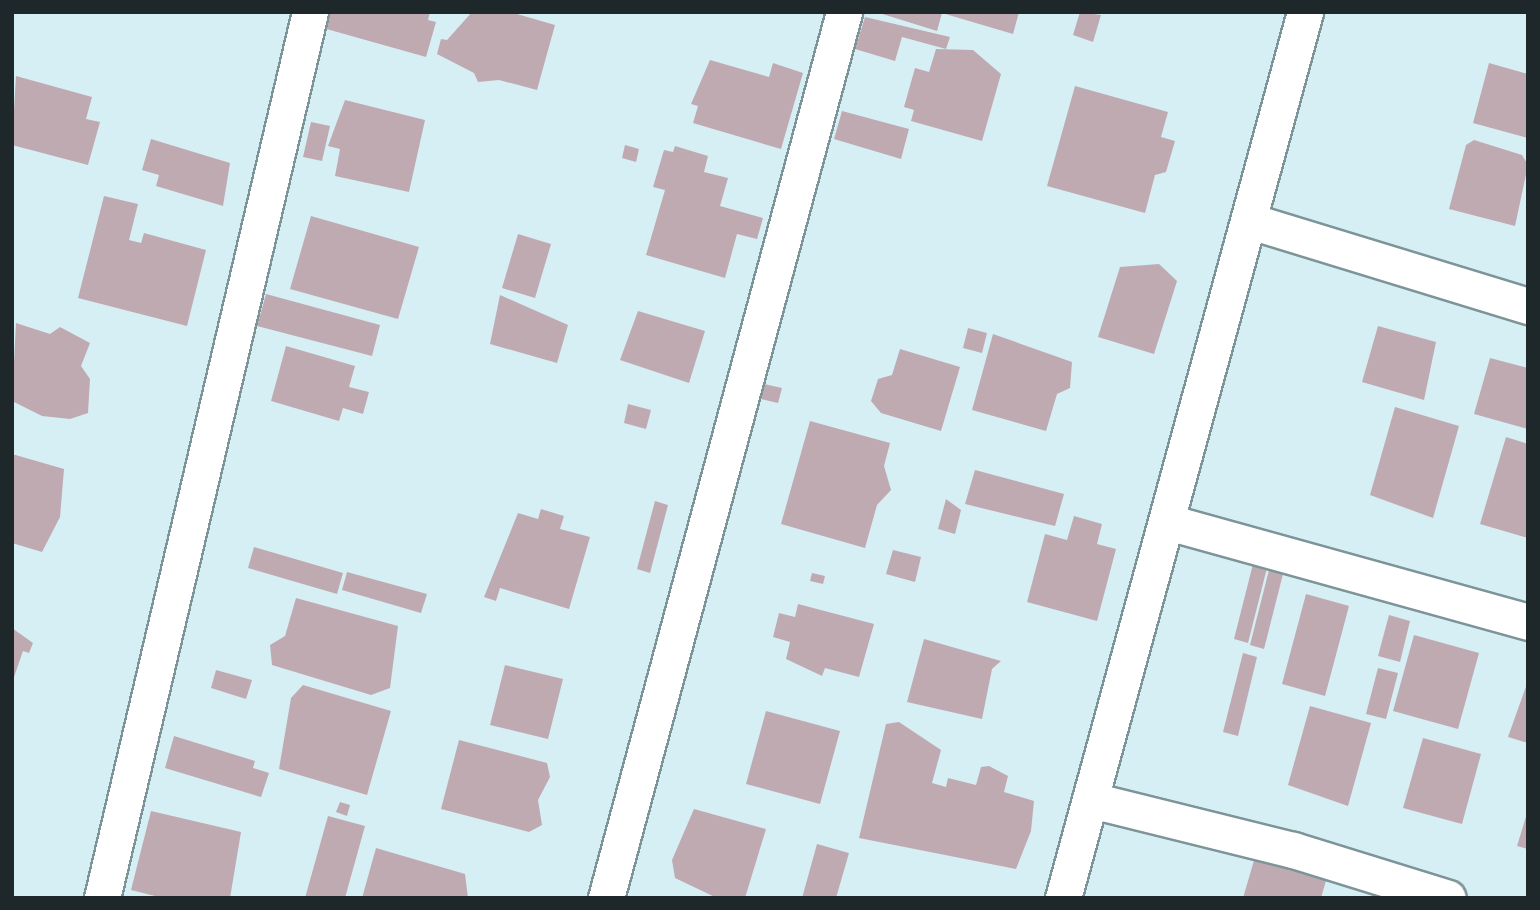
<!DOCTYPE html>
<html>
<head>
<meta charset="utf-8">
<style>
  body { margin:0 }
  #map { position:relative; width:1540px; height:910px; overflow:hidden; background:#d6eff4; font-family:Bitter,serif }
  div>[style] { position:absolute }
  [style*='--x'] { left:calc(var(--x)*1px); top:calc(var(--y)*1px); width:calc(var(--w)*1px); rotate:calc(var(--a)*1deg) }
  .building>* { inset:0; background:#c0aab2 }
  .roads { filter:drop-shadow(2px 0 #7d9498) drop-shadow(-2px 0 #7d9498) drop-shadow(0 2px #7d9498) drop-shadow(0 -2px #7d9498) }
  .street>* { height:35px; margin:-17.5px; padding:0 17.5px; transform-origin:17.5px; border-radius:17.5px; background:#fff }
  span { translate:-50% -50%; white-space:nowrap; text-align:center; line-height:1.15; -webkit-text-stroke:7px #ebfbfd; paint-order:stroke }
  .frame { position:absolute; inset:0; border:14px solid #1e282a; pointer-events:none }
</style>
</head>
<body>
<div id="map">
  <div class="building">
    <i style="clip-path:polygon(328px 12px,430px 12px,428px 20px,436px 22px,426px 57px,323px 28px)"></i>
    <i style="clip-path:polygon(472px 12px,510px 12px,555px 25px,537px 90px,499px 80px,478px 82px,474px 73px,437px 54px,441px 39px,447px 40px)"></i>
    <i style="clip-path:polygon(876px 12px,1019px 12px,1013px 34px,942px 13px,937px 31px)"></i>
    <i style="clip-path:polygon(1080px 12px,1101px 15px,1093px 42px,1073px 35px)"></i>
    <i style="clip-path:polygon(865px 17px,950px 37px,946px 49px,902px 37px,895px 61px,855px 49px)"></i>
    <i style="clip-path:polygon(936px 49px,973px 50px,1001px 74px,982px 141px,911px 121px,914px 110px,904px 107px,915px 68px,929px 72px)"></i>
    <i style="clip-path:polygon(710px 60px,769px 77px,773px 63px,803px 73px,781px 149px,693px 123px,698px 106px,691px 104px)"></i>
    <i style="clip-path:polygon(1489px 63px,1528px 74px,1528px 138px,1473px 123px)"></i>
    <i style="clip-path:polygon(16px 76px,92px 97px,86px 119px,100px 122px,88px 165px,12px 145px)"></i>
    <i style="clip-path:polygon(1075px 86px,1168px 112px,1161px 137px,1175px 141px,1166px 172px,1155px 175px,1145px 213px,1047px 186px)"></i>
    <i style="clip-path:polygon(345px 100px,425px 120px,409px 192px,335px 176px,340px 149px,328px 146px)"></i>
    <i style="clip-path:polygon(842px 111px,909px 129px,901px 159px,834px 139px)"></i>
    <i style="clip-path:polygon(311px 122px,330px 126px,322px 161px,303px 157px)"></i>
    <i style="clip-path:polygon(151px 139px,230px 163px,223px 206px,156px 186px,159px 175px,142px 170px)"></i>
    <i style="clip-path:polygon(1474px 140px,1522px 155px,1528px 165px,1515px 226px,1449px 209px,1466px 145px)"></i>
    <i style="clip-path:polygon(625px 145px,639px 149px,636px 162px,622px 158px)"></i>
    <i style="clip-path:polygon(675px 146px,708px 156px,704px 172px,728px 178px,720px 206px,763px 218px,757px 239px,737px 234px,725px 278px,646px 255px,665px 190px,653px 187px,664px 150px,673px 152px)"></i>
    <i style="clip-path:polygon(104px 196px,138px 204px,129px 240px,141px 243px,144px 233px,206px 250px,187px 326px,78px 298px)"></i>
    <i style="clip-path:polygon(311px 216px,419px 247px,398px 319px,290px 289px)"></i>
    <i style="clip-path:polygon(518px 234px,551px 244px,535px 298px,502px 288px)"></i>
    <i style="clip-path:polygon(1159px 264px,1177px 281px,1154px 354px,1098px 337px,1120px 267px)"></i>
    <i style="clip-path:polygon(266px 294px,380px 325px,372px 356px,257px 326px)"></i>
    <i style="clip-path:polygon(500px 295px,568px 325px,557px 363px,490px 344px)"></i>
    <i style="clip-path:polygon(638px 311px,705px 331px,689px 383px,620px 360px)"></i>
    <i style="clip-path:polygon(16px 323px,50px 334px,60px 327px,90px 343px,81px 366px,90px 379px,88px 413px,70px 419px,42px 416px,12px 401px)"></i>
    <i style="clip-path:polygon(1378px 326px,1436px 342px,1424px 400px,1362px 382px)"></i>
    <i style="clip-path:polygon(968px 328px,987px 333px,982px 353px,963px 348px)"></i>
    <i style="clip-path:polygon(993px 334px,1072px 362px,1070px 388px,1057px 394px,1046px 431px,972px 410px)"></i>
    <i style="clip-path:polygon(286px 346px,355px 366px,349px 387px,369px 392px,363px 414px,343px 408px,339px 421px,271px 401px)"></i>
    <i style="clip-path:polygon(900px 349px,960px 367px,941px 431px,881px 413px,871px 401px,878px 379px,892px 375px)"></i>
    <i style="clip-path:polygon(1490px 358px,1528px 368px,1528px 429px,1474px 414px)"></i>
    <i style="clip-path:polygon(764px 384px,782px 388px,778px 403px,761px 399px)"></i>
    <i style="clip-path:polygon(628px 404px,651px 410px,646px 429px,624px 423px)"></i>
    <i style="clip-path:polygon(1395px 407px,1459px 426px,1433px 518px,1370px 495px)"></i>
    <i style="clip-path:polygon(810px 421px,890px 443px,884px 466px,891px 490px,877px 505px,865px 548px,781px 524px)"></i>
    <i style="clip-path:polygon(1506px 437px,1528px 444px,1528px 538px,1480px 524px)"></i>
    <i style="clip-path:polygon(12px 454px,64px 469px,60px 517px,42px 552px,12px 543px)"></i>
    <i style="clip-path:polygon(975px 470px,1064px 494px,1055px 526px,965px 504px)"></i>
    <i style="clip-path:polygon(946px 499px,961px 510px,955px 534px,938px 529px)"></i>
    <i style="clip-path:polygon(655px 501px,668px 505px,650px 573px,637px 569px)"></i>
    <i style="clip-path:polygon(541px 509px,564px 516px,560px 529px,590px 537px,569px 609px,500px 588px,496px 601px,484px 597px,518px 513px,538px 519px)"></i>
    <i style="clip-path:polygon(1074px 516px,1102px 524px,1097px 544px,1116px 549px,1097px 621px,1027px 602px,1045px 534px,1067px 540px)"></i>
    <i style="clip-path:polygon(254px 547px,343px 573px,337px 594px,248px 568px)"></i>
    <i style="clip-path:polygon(893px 550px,921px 557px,915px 582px,886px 574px)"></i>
    <i style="clip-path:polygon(1254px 560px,1268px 564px,1248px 643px,1234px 639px)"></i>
    <i style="clip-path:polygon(1270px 566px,1284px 570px,1264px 649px,1250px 645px)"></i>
    <i style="clip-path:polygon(347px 572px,427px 594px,421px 613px,342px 590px)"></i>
    <i style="clip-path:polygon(812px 573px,825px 576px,823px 584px,810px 581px)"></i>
    <i style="clip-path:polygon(1306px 594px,1349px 606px,1325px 696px,1282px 684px)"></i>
    <i style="clip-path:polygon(296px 598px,398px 626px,390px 688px,371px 695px,272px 665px,270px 645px,285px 636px)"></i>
    <i style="clip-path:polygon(798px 604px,874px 624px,859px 677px,825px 668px,822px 676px,786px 659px,790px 642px,773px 637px,779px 613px,795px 617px)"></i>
    <i style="clip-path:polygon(1389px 615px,1410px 621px,1400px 662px,1378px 656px)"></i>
    <i style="clip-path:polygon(12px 628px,33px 643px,29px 653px,23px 651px,13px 680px)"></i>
    <i style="clip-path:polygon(1414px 635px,1479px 653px,1458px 729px,1393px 711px)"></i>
    <i style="clip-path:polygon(924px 639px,1001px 661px,992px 669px,982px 719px,907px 702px)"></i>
    <i style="clip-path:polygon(1243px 653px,1257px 657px,1238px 736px,1223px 732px)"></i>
    <i style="clip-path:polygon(505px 665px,563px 679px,548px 739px,490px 725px)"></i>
    <i style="clip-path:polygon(1378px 668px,1398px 673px,1386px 719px,1366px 714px)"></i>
    <i style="clip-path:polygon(216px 670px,252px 680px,246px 699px,211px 688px)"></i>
    <i style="clip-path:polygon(1528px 681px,1528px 743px,1508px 737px)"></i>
    <i style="clip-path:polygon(303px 685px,391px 711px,367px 795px,279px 769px,291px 698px)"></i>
    <i style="clip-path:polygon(1310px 706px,1371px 723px,1348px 806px,1288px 785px)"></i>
    <i style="clip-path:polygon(766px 711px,840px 731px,820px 804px,746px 784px)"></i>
    <i style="clip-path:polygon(899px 722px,941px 750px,932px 783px,946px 787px,948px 778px,976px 785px,981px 767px,989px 766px,1008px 776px,1004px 792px,1034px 801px,1031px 831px,1016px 869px,859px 838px,886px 724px)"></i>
    <i style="clip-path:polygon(174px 736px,255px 761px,253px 768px,269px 773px,261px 797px,165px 768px)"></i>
    <i style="clip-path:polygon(1423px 738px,1481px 754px,1462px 824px,1403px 808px)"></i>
    <i style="clip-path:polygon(459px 740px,547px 763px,550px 777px,538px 800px,542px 825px,529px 832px,441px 809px)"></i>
    <i style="clip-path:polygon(340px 802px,350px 805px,347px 816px,336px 812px)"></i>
    <i style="clip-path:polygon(694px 809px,766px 829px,745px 898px,717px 898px,675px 878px,672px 860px)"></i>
    <i style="clip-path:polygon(1528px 810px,1528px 849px,1517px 846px)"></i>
    <i style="clip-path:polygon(151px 811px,241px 832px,230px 898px,163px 898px,131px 890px)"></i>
    <i style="clip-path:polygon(328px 816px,365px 826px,345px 898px,305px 898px)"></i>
    <i style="clip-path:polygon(817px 844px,849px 853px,836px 898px,802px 898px)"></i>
    <i style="clip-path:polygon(376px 848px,465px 874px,468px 898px,362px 898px)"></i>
    <i style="clip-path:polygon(1255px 857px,1327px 877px,1321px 898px,1243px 898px)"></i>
  </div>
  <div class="roads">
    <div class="street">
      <i style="--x:1250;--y:221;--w:291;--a:17"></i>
      <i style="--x:1168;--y:522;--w:374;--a:15.5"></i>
      <i style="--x:1091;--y:800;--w:208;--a:13.9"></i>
      <i style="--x:1293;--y:850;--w:162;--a:17.2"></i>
      <i style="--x:102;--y:898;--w:910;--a:-76.79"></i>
      <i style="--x:606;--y:898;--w:917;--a:-74.96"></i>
      <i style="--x:1063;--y:898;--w:918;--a:-74.72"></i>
    </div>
  </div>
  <div class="frame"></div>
</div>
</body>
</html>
